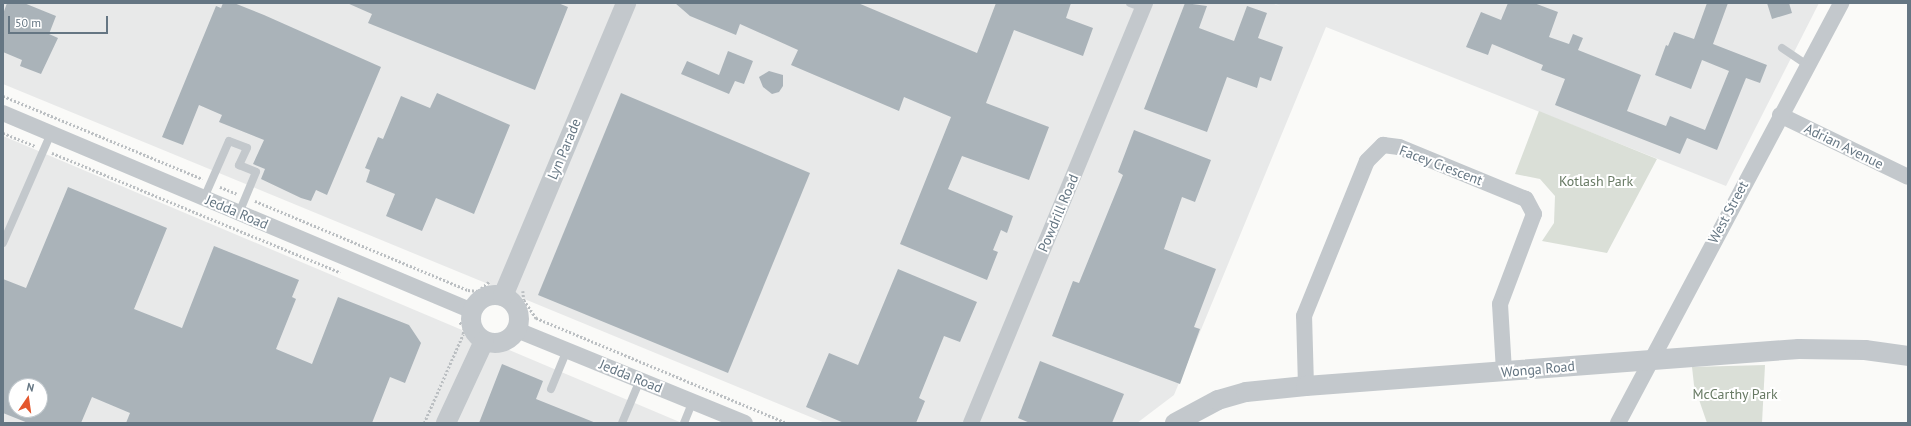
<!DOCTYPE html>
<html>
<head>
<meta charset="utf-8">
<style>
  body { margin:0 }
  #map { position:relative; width:1911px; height:426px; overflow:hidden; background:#fafaf8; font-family:"PT Sans",sans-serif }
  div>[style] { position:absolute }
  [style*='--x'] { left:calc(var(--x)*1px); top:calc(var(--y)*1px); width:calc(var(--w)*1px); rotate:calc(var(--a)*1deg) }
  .built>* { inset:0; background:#e8e9e9 }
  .green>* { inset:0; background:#dadfd7 }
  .building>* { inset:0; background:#aab3b9 }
  .path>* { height:2.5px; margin-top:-1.25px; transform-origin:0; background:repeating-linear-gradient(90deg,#bbbfc2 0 2px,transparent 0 4px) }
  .service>* { height:8px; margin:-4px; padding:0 4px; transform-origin:4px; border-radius:4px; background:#c3c8cc }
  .minor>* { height:16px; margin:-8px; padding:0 8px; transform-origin:8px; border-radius:8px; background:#c3c8cc }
  .tertiary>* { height:20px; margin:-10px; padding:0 10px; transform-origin:10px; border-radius:10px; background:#c3c8cc }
  .tertiary>.ring { margin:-10px; padding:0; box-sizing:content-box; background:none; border:20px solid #c3c8cc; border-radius:50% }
  span { translate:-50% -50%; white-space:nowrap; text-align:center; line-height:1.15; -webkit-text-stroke:4px #fff; paint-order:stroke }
  .street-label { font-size:14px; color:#657683 }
  .park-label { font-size:14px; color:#687a64 }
  .frame { position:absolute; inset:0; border:4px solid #657683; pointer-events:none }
  .north { position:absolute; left:8px; top:378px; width:40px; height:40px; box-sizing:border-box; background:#fff; border:1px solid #c1c8cd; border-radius:50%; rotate:13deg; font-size:11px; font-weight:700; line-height:16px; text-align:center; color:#657683 }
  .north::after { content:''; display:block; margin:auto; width:14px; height:18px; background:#e4572e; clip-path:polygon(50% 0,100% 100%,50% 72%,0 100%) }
  .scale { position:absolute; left:8px; top:16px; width:100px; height:18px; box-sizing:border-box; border:2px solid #657683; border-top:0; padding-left:5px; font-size:12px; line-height:14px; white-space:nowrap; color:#657683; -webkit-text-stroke:3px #fff; paint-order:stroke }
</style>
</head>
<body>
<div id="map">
  <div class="built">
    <i style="clip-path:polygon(3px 3px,1271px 3px,1280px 6px,1273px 3px,1819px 3px,1726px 186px,1326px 27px,1174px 395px,1137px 423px,825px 423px,3px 84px)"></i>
    <i style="clip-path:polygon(evenodd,3px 136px,682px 423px,3px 423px,3px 136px,16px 386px,40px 386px,40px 410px,16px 410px,16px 386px)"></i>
  </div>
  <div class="green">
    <i style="clip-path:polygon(1539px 111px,1657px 159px,1607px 253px,1542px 241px,1554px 223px,1555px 196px,1540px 179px,1515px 174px)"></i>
    <i style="clip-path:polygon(1765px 365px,1762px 423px,1707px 423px,1694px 385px,1692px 367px)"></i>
  </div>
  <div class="building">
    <i style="clip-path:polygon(7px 3px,24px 3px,56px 16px,49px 34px,58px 38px,41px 74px,20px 66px,22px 60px,3px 52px,3px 14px)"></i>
    <i style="clip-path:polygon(223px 3px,234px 3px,264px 15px,381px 67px,327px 195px,316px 190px,311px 201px,301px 198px,261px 179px,265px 169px,253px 164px,264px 140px,219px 122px,222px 115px,199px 105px,183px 145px,162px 137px,216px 6px,221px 8px)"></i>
    <i style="clip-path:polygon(347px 3px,558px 3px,568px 7px,535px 90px,368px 23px,372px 14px)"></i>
    <i style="clip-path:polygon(675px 3px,858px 3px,977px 53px,996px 3px,1071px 3px,1066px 18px,1093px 28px,1083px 56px,1014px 30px,986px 103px,1049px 127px,1029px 180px,962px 156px,948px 189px,1013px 216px,1007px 233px,1001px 230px,993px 250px,998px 252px,987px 280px,900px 244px,951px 117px,904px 97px,899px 111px,791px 65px,798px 50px,740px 24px,736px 35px,690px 16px)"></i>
    <i style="clip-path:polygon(1185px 3px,1207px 6px,1199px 28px,1234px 41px,1247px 6px,1267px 13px,1258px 38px,1283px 47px,1271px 81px,1260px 77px,1257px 88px,1227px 77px,1207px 132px,1144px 109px)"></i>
    <i style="clip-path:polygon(1508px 3px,1534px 3px,1558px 12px,1549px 37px,1569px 44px,1573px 34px,1583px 38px,1578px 50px,1641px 75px,1627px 111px,1666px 126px,1670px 116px,1705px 130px,1729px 71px,1702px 60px,1691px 89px,1655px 75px,1666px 45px,1668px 46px,1674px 32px,1694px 39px,1707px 3px,1728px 3px,1713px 44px,1767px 65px,1760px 83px,1746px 78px,1717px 150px,1687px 138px,1680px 154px,1555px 105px,1565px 79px,1541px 70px,1543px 65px,1492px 44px,1488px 55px,1466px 47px,1481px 12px,1501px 20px)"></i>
    <i style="clip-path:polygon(1767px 3px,1789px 3px,1792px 13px,1772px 19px)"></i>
    <i style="clip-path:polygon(728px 51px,753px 61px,744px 84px,735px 81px,729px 94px,681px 74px,687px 61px,719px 75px)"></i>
    <i style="clip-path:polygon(769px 71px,783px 75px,783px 86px,779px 92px,772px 94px,763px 87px,759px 77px)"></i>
    <i style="clip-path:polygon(437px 93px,510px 125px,474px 214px,436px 198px,422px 231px,386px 216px,395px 194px,366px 182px,370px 170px,365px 168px,378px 137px,383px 139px,401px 96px,430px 108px)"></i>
    <i style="clip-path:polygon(621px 93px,810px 173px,728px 373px,538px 295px)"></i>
    <i style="clip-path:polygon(1134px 130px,1211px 160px,1195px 202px,1182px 197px,1164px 249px,1216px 269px,1194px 327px,1200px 329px,1180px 384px,1052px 336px,1073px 281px,1079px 283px,1123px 175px,1118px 172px)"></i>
    <i style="clip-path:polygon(evenodd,68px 187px,167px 228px,134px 309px,182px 328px,214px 246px,299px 280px,292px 297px,296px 299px,276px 349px,312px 364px,338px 297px,409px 325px,421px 343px,405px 383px,390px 377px,372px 423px,126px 423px,130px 413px,92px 397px,81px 423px,28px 423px,3px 413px,3px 279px,26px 288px,68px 187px,16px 386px,40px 386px,40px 410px,16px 410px,16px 386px)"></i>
    <i style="clip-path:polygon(898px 269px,977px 302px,960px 342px,944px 336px,919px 398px,925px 401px,916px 423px,844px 423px,806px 407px,829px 353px,858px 365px)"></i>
    <i style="clip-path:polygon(1040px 361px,1124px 394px,1112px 423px,1030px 423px,1018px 418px)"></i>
    <i style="clip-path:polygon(502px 364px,543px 381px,536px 399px,596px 423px,479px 423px)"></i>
  </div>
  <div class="path">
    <i style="--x:3;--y:96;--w:216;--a:22.6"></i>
    <i style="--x:3;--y:133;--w:35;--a:22"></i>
    <i style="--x:52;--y:153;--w:312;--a:22.5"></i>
    <i style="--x:220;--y:187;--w:18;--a:22"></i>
    <i style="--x:255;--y:201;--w:231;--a:22.7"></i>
    <i style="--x:468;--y:290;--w:10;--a:6"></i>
    <i style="--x:478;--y:291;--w:16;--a:-40"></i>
    <i style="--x:523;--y:291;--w:9;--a:84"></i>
    <i style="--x:524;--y:300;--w:22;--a:56"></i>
    <i style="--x:536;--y:318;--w:272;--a:22.7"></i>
    <i style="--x:424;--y:423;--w:97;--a:-66.3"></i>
    <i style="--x:463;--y:334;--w:7;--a:-82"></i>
    <i style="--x:464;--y:327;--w:7;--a:-135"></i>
  </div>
  <div class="service">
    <i style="--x:1130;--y:3;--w:14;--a:21"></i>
    <i style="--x:1782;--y:48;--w:30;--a:34"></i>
    <i style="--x:204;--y:198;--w:62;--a:-66.3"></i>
    <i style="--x:229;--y:141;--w:19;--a:21"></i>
    <i style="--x:247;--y:148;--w:19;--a:115"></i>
    <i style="--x:239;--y:165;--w:18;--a:22"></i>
    <i style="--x:256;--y:172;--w:44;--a:112.5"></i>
    <i style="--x:3;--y:243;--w:120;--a:-66.4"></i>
    <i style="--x:551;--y:389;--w:42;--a:-67.7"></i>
    <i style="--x:622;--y:423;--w:47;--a:-67.3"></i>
    <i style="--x:684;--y:423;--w:24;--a:-68"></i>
  </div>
  <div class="minor">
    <i style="--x:3;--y:113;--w:509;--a:22.89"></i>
    <i style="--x:1780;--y:115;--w:142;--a:25.8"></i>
    <i style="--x:517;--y:330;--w:246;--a:22.2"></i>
    <i style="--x:1306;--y:386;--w:70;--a:-91.6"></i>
    <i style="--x:1304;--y:316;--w:167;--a:-67.9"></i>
    <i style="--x:1367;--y:161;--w:23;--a:-45"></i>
    <i style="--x:1383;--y:145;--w:16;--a:7"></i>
    <i style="--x:1399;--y:147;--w:137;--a:22.3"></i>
    <i style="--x:1526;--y:199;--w:17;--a:62"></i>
    <i style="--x:1534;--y:214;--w:96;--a:110.7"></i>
    <i style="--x:1500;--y:304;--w:68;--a:86.6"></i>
    <i style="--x:971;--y:423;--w:455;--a:-67.5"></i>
    <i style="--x:1618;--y:423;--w:476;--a:-62"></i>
  </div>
  <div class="tertiary">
    <i class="ring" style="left:471px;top:295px;width:28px;height:28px"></i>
    <i style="--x:503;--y:296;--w:318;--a:-67.2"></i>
    <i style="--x:446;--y:423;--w:90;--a:-65.1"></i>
    <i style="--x:1175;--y:423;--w:49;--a:-28.1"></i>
    <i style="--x:1218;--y:400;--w:29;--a:-16"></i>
    <i style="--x:1246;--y:392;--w:60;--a:-5.7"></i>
    <i style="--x:1306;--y:386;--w:494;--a:-4.3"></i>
    <i style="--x:1799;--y:349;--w:66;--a:0.9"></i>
    <i style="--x:1865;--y:350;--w:43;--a:7.9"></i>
  </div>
  <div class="street-label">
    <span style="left:1844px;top:146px;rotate:26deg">Adrian Avenue</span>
    <span style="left:564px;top:149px;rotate:-67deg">Lyn Parade</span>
    <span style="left:1441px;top:165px;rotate:21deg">Facey Crescent</span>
    <span style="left:237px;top:212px;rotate:23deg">Jedda Road</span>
    <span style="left:1728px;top:212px;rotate:-62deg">West Street</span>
    <span style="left:1058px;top:213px;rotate:-67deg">Powdrill Road</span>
    <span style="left:1538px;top:369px;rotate:-5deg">Wonga Road</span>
    <span style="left:631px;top:376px;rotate:22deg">Jedda Road</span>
  </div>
  <div class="park-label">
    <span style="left:1596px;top:181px">Kotlash Park</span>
    <span style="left:1735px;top:394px">McCarthy Park</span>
  </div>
  <div class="frame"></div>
  <div class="north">N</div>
  <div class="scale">50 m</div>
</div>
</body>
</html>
